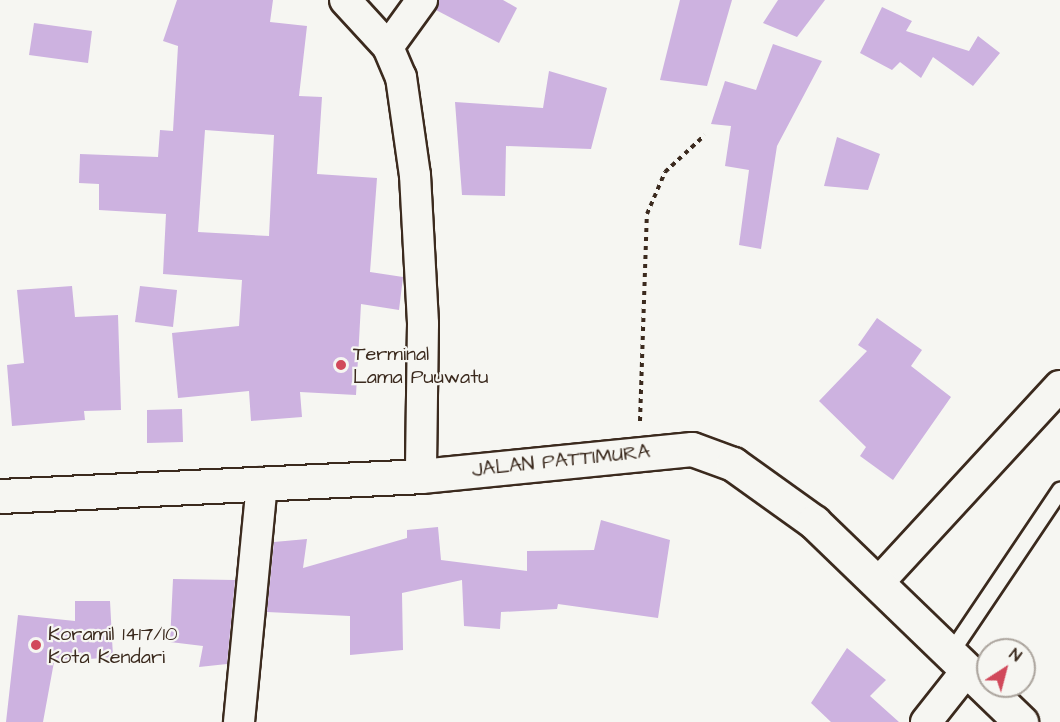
<!DOCTYPE html>
<html>
<head>
<meta charset="utf-8">
<style>
  body { margin:0 }
  #map { position:relative; width:1060px; height:722px; overflow:hidden; background:#f6f6f2; font-family:"Architects Daughter",sans-serif }
  div>[style] { position:absolute }
  [style*='--x'] { left:calc(var(--x)*1px); top:calc(var(--y)*1px); width:calc(var(--w)*1px); rotate:calc(var(--a)*1deg) }
  .building>* { inset:0; background:#cdb2e0 }
  .path>* { height:4px; margin-top:-2px; transform-origin:0; background:repeating-linear-gradient(90deg,#3b2a1e 0 4.5px,transparent 0 9px) }
  .roads { filter:drop-shadow(2px 0 #3b2a1e) drop-shadow(-2px 0 #3b2a1e) drop-shadow(0 2px #3b2a1e) drop-shadow(0 -2px #3b2a1e) }
  .service>* { height:15px; margin:-7.5px; padding:0 7.5px; transform-origin:7.5px; border-radius:7.5px; background:#f6f6f2 }
  .minor>* { height:30px; margin:-15px; padding:0 15px; transform-origin:15px; border-radius:15px; background:#f6f6f2 }
  .trunk>* { height:33px; margin:-16.5px; padding:0 16.5px; transform-origin:16.5px; border-radius:16.5px; background:#f6f6f2 }
  .dots>* { width:16px; height:16px; translate:-50% -50%; box-sizing:border-box; border:3px solid #f6f6f2; border-radius:50% }
  span { translate:-50% -50%; white-space:nowrap; text-align:center; line-height:1.15; -webkit-text-stroke:4.5px #f6f6f2; paint-order:stroke }
  .poi-label { font-size:20px; color:#3b2a1e }
  .left { translate:0 -50%; text-align:left }
  .street-label { font-size:20px; color:#3b2a1e }
  .north { position:absolute; left:976px; top:638px; width:60px; height:60px; box-sizing:border-box; background:#f6f6f2; border:2px solid #aba49d; border-radius:50%; rotate:36deg; font-size:16px; font-weight:700; line-height:24px; text-align:center; color:#3b2a1e }
  .north::after { content:''; display:block; margin:auto; width:21px; height:27px; background:#d1495b; clip-path:polygon(50% 0,100% 100%,50% 72%,0 100%) }
</style>
</head>
<body>
<div id="map">
  <div class="building">
    <i style="clip-path:polygon(evenodd,177px 0,273px 0,270px 22px,307px 26px,299px 96px,322px 97px,317px 174px,377px 178px,370px 272px,403px 277px,399px 310px,361px 304px,356px 395px,300px 392px,302px 417px,251px 421px,249px 391px,178px 398px,172px 333px,239px 326px,242px 280px,163px 274px,166px 214px,99px 210px,99px 184px,79px 183px,80px 154px,158px 157px,160px 130px,173px 131px,178px 46px,163px 41px,177px 0,205px 130px,274px 135px,269px 236px,198px 232px,205px 130px)"></i>
    <i style="clip-path:polygon(439px 0,503px 0,517px 8px,499px 43px,436px 10px)"></i>
    <i style="clip-path:polygon(680px 0,732px 0,707px 86px,660px 80px)"></i>
    <i style="clip-path:polygon(778px 0,825px 0,797px 37px,763px 23px)"></i>
    <i style="clip-path:polygon(882px 7px,912px 21px,906px 31px,969px 51px,978px 36px,1000px 53px,973px 86px,933px 57px,921px 78px,900px 62px,892px 70px,860px 53px)"></i>
    <i style="clip-path:polygon(34px 23px,92px 31px,88px 63px,29px 55px)"></i>
    <i style="clip-path:polygon(773px 44px,822px 61px,777px 146px,761px 249px,739px 245px,749px 170px,725px 166px,731px 126px,711px 124px,725px 81px,756px 90px)"></i>
    <i style="clip-path:polygon(549px 71px,607px 88px,591px 149px,506px 146px,505px 196px,462px 195px,455px 102px,543px 108px)"></i>
    <i style="clip-path:polygon(837px 137px,880px 154px,868px 190px,824px 186px)"></i>
    <i style="clip-path:polygon(72px 286px,75px 317px,118px 315px,121px 410px,84px 411px,85px 420px,12px 426px,7px 365px,24px 363px,17px 290px)"></i>
    <i style="clip-path:polygon(140px 286px,177px 290px,173px 327px,135px 322px)"></i>
    <i style="clip-path:polygon(877px 318px,922px 350px,911px 366px,951px 397px,893px 480px,860px 456px,866px 447px,819px 401px,867px 351px,858px 345px)"></i>
    <i style="clip-path:polygon(182px 409px,183px 442px,147px 443px,147px 410px)"></i>
    <i style="clip-path:polygon(601px 520px,670px 540px,658px 618px,558px 604px,557px 609px,501px 612px,500px 629px,464px 626px,462px 580px,402px 593px,403px 650px,350px 655px,350px 616px,267px 612px,274px 542px,307px 539px,303px 568px,407px 538px,407px 530px,438px 527px,441px 560px,527px 571px,527px 551px,594px 550px)"></i>
    <i style="clip-path:polygon(173px 579px,235px 580px,227px 664px,199px 667px,203px 646px,170px 642px)"></i>
    <i style="clip-path:polygon(75px 601px,110px 601px,113px 657px,54px 662px,43px 722px,6px 722px,18px 615px,75px 621px)"></i>
    <i style="clip-path:polygon(847px 648px,886px 680px,870px 696px,899px 722px,831px 722px,811px 703px)"></i>
  </div>
  <div class="path">
    <i style="--x:640;--y:421;--w:207;--a:-88.1"></i>
    <i style="--x:647;--y:214;--w:46;--a:-66.8"></i>
    <i style="--x:665;--y:172;--w:54;--a:-42.8"></i>
  </div>
  <div class="roads">
    <div class="service">
      <i style="--x:950;--y:653;--w:197;--a:-56.1"></i>
    </div>
    <div class="minor">
      <i style="--x:345;--y:0;--w:64;--a:47.5"></i>
      <i style="--x:388;--y:47;--w:33;--a:67"></i>
      <i style="--x:401;--y:77;--w:99;--a:81.9"></i>
      <i style="--x:415;--y:175;--w:149;--a:86.9"></i>
      <i style="--x:423;--y:324;--w:152;--a:90.8"></i>
      <i style="--x:388;--y:47;--w:58;--a:-54.1"></i>
      <i style="--x:878;--y:583;--w:268;--a:-47.3"></i>
      <i style="--x:239;--y:722;--w:240;--a:-84.5"></i>
      <i style="--x:926;--y:722;--w:66;--a:-51.7"></i>
    </div>
    <div class="trunk">
      <i style="--x:0;--y:496;--w:421;--a:-2.7"></i>
      <i style="--x:421;--y:476;--w:272;--a:-5.7"></i>
      <i style="--x:692;--y:449;--w:44;--a:20.1"></i>
      <i style="--x:733;--y:464;--w:100;--a:35.6"></i>
      <i style="--x:814;--y:522;--w:288;--a:44"></i>
    </div>
  </div>
  <div class="dots">
    <i style="left:341px;top:365px;background:#d1495b"></i>
    <i style="left:36px;top:645px;background:#d1495b"></i>
  </div>
  <div class="poi-label">
    <span class="left" style="left:353px;top:366px">Terminal<br>Lama Puuwatu</span>
    <span class="left" style="left:48px;top:646px">Koramil 1417/10<br>Kota Kendari</span>
  </div>
  <div class="street-label">
    <span style="left:561px;top:461px;rotate:-6deg">JALAN PATTIMURA</span>
  </div>
  <div class="north">N</div>
</div>
</body>
</html>
